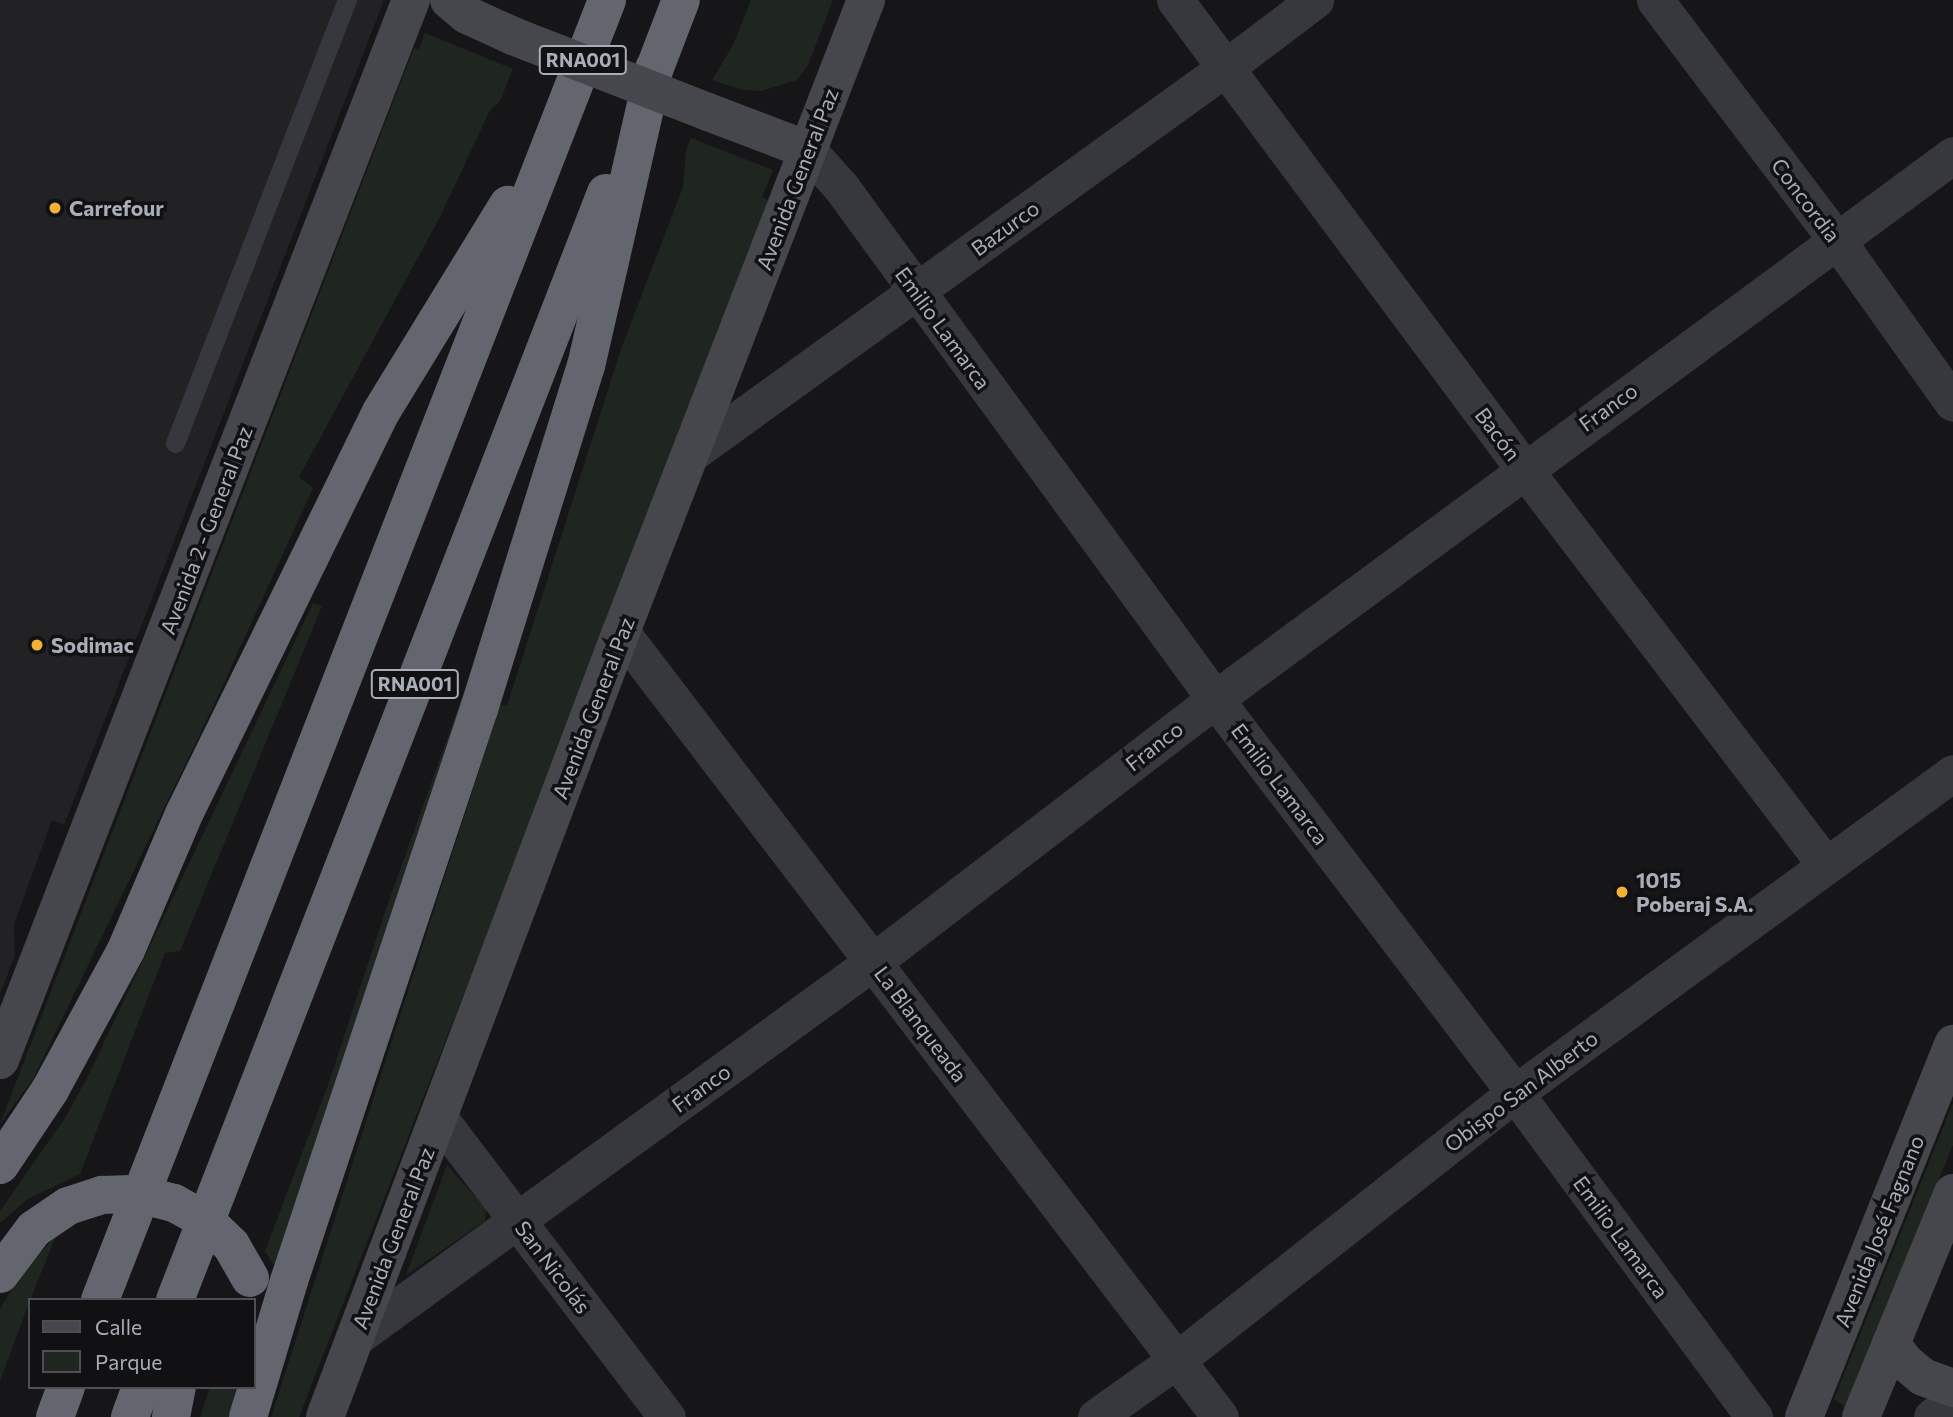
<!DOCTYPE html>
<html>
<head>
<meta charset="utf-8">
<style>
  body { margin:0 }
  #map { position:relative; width:1953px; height:1417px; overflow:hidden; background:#161618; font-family:Commissioner,sans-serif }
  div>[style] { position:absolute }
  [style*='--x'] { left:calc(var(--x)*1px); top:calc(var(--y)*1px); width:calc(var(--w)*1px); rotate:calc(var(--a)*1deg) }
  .built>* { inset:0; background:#222225 }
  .green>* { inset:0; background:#1e261f }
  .lane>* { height:19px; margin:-9.5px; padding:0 9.5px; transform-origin:9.5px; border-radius:9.5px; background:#37383d }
  .street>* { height:37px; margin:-18.5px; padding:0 18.5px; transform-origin:18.5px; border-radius:18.5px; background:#37383d }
  .secondary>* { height:38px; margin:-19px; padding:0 19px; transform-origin:19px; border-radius:19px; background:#45474d }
  .highway>* { height:38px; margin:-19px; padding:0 19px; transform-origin:19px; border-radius:19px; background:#63666e }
  .secondary-bridge>* { height:38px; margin:-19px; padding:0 19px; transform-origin:19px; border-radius:19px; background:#45474d }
  .highway-bridge>* { height:38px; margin:-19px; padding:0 19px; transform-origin:19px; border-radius:19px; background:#63666e }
  .dots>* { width:19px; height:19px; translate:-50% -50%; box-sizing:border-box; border:4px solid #111113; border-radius:50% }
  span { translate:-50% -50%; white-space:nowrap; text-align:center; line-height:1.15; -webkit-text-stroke:7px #111113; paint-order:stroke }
  .shield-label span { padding:2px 5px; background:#111113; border:2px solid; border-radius:5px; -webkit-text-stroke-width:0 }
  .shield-label { font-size:19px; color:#a8adb8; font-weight:700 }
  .street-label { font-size:21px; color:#a8adb8 }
  .poi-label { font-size:21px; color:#a8adb8; font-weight:700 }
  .left { translate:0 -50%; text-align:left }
  .legend { position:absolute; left:28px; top:1298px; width:228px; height:91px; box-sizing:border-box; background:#111113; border:2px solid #4d4f55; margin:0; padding:9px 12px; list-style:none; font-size:21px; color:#a8adb8 }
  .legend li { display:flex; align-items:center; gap:14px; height:35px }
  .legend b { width:35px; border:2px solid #4d4f55 }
</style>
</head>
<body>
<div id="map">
  <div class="built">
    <i style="clip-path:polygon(0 0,384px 0,64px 825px,52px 820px,14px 924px,15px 955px,0 994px)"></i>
  </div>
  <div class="green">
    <i style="clip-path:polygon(751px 0,833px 0,808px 65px,797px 80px,761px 91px,743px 90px,712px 80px,733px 45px)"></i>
    <i style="clip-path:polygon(425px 33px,513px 69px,500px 101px,490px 110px,441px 215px,299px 477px,313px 488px,213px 707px,33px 1079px,0 1124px,414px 48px,419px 49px)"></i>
    <i style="clip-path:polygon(691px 138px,773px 170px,762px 197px,772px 202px,299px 1417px,271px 1417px,500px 705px,507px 706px,621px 349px,683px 187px,686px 151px)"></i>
    <i style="clip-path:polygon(313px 603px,322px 606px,180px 951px,165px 953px,80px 1174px,28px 1199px,0 1223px,0 1211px,65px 1118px,88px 1076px)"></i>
    <i style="clip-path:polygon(480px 647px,275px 1267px,265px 1251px,328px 1085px,386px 909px)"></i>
    <i style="clip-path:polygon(1953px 1103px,1953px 1145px,1847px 1408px,1834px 1399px)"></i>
    <i style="clip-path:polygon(447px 1165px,486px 1209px,485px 1221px,406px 1275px)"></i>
    <i style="clip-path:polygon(56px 1236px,30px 1300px,0 1381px,0 1309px,19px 1276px)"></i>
    <i style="clip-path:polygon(210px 1387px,236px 1387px,229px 1417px,200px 1417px)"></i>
  </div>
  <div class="lane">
    <i style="--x:175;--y:443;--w:475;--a:-68.8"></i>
  </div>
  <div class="street">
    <i style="--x:1175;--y:0;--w:585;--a:53.35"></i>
    <i style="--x:1524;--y:469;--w:498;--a:52.7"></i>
    <i style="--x:1655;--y:0;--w:300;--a:52.9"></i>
    <i style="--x:1836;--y:239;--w:201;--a:54.5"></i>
    <i style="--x:808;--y:150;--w:50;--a:48.3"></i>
    <i style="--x:841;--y:187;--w:634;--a:53.85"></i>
    <i style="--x:1215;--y:699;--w:495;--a:52.7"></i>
    <i style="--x:1515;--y:1093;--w:403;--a:53.6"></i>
    <i style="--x:692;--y:453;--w:658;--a:-35.84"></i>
    <i style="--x:1225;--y:68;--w:113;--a:-37.1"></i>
    <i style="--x:621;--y:632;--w:987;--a:52.65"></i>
    <i style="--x:439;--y:1118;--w:376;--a:52.7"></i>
    <i style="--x:355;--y:1338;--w:641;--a:-35.99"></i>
    <i style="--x:874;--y:961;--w:430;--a:-37.5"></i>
    <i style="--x:1215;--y:699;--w:917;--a:-36.39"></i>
    <i style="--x:1096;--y:1417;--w:100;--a:-35.3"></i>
    <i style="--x:1178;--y:1359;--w:429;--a:-38.3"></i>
    <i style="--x:1515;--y:1093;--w:542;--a:-36.15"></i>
    <i style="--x:1932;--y:1417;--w:26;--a:-37"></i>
  </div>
  <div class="secondary">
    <i style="--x:449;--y:0;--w:23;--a:40"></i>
    <i style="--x:467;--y:15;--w:51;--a:24.5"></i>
    <i style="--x:708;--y:112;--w:107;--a:20.8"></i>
    <i style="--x:0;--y:1060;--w:1137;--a:-68.81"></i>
    <i style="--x:1891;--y:1344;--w:23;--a:52"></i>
    <i style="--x:1905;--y:1362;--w:23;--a:40"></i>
    <i style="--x:1923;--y:1377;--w:32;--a:20"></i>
    <i style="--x:325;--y:1417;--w:839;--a:-69.34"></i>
    <i style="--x:621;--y:632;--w:678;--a:-68.81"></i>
    <i style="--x:1804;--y:1417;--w:402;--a:-68.2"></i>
    <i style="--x:1861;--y:1417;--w:242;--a:-67.7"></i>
  </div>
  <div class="highway">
    <i style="--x:646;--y:91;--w:97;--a:-69"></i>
    <i style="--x:0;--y:1165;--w:90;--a:-56.3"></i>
    <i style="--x:50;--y:1090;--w:159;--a:-61.5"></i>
    <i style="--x:126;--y:950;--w:150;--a:-66.9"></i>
    <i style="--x:185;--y:812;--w:445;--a:-63.9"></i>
    <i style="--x:381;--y:412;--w:243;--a:-58.5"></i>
    <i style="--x:0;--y:1274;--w:56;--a:-52.9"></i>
    <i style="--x:34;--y:1229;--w:41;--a:-34.1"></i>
    <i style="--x:100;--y:1300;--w:1395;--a:-68.69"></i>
    <i style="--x:175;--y:1300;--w:1188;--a:-68.73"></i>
    <i style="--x:55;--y:1417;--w:32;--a:-70"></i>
    <i style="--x:130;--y:1417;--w:32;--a:-70"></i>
    <i style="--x:171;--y:1417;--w:31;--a:-79"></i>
    <i style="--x:248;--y:1417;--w:142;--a:-73.2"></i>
    <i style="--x:289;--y:1281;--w:603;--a:-71.63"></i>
    <i style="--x:479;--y:709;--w:359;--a:-72.7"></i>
    <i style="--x:586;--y:366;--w:306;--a:-77.1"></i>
  </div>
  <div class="secondary-bridge">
    <i style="--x:513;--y:36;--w:209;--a:21.3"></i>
  </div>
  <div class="highway-bridge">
    <i style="--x:68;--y:1206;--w:36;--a:-18"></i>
    <i style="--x:102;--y:1195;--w:36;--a:-2"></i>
    <i style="--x:138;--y:1194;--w:37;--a:14"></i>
    <i style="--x:174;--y:1203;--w:35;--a:29"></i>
    <i style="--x:205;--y:1220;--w:36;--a:44"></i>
    <i style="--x:231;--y:1245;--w:38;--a:60"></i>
  </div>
  <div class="dots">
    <i style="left:55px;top:208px;background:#f2b134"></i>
    <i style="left:37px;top:645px;background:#f2b134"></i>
    <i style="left:1622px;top:892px;background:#f2b134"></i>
  </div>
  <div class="shield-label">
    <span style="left:583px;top:60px">RNA001</span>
    <span style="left:415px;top:684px">RNA001</span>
  </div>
  <div class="street-label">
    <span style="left:797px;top:179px;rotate:-69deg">Avenida General Paz</span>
    <span style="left:1806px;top:200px;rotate:53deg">Concordia</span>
    <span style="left:1005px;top:228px;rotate:-36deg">Bazurco</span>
    <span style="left:943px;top:328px;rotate:54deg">Emilio Lamarca</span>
    <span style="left:1608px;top:407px;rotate:-36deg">Franco</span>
    <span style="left:1498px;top:434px;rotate:53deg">Bacón</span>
    <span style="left:206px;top:530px;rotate:-69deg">Avenida 2 - General Paz</span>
    <span style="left:593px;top:708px;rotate:-69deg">Avenida General Paz</span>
    <span style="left:1154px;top:746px;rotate:-38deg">Franco</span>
    <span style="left:1280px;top:784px;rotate:53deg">Emilio Lamarca</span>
    <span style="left:921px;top:1024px;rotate:53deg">La Blanqueada</span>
    <span style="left:701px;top:1088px;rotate:-36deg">Franco</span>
    <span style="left:1521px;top:1091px;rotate:-37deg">Obispo San Alberto</span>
    <span style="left:1879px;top:1231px;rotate:-68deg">Avenida José Fagnano</span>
    <span style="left:1621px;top:1237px;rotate:54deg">Emilio Lamarca</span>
    <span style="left:393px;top:1238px;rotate:-69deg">Avenida General Paz</span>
    <span style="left:553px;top:1267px;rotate:53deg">San Nicolás</span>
  </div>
  <div class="poi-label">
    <span class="left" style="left:69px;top:208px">Carrefour</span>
    <span class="left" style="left:51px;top:645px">Sodimac</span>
    <span class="left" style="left:1636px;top:892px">1015<br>Poberaj S.A.</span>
  </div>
  <ul class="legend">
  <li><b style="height:9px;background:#45474d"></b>Calle</li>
  <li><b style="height:19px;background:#1e261f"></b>Parque</li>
  </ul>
</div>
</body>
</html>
